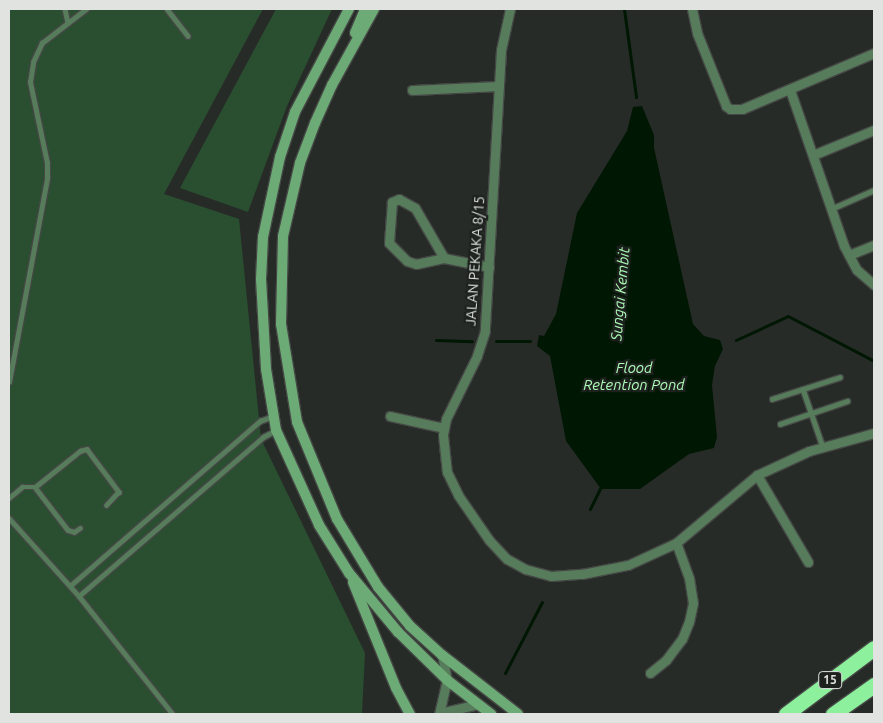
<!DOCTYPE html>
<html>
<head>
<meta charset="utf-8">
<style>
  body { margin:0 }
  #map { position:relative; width:883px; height:723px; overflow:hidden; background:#272b27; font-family:Ubuntu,sans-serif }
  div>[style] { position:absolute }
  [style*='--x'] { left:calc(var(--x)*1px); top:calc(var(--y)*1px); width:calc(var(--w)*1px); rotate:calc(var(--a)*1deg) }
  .green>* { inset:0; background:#2a4e30 }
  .water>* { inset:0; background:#001703 }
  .stream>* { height:3px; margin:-1.5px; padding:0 1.5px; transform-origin:1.5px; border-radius:1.5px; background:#001703 }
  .roads { filter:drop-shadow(1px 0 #454845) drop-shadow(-1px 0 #454845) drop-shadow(0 1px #454845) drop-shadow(0 -1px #454845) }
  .lane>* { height:4.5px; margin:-2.25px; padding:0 2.25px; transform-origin:2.25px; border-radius:2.25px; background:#567c5b }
  .street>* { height:9px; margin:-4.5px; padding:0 4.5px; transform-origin:4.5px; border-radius:4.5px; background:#567c5b }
  .secondary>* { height:10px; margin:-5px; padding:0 5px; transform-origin:5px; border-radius:5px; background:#6dab76 }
  .highway>* { height:15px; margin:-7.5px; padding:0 7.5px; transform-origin:7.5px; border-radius:7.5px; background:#8cf09c }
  span { translate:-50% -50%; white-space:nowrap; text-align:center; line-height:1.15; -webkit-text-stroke:4.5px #1d221e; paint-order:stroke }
  .shield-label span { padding:1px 4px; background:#1d221e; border:1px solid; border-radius:4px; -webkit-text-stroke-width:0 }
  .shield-label { font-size:12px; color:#e0e3e0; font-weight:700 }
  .street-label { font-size:14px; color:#e0e3e0 }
  .water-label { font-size:15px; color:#acfab6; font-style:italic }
  .frame { position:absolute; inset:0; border:10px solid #e0e3e0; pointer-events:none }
</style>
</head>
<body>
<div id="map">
  <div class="green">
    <i style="clip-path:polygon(9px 9px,263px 9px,164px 194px,239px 219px,261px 439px,365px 653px,362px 714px,9px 714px)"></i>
    <i style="clip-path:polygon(276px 9px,332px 9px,287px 106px,248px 212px,180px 188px)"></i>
  </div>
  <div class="water">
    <i style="clip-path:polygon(642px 106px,654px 135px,654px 148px,693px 324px,704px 336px,720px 340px,723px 349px,715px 366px,712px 385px,717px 437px,714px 448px,689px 454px,640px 489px,601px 489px,566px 441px,550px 356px,537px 346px,539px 335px,544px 336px,556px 314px,577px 213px,627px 131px,633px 107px)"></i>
  </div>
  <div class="stream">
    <i style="--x:624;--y:9;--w:89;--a:82.2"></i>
    <i style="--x:436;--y:340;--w:36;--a:2"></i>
    <i style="--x:736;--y:340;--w:57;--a:-24.8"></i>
    <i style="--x:788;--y:316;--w:97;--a:27.6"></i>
    <i style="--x:496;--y:341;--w:34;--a:0"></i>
    <i style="--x:590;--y:509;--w:25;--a:-64"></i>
    <i style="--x:505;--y:673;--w:80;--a:-62.5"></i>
  </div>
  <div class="roads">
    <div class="lane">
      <i style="--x:65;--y:9;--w:14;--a:78"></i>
      <i style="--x:167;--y:9;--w:34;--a:52"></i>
      <i style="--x:831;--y:209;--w:47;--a:-23.8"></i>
      <i style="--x:9;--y:382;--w:208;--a:-79.4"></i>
      <i style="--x:47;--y:178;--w:15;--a:-90"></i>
      <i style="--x:47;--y:163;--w:83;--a:-101.9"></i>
      <i style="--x:30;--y:82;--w:20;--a:-81"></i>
      <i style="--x:33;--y:62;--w:21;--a:-65"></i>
      <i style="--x:42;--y:43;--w:56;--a:-37.7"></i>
      <i style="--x:803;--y:389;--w:61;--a:71"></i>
      <i style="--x:772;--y:399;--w:71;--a:-17.9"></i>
      <i style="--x:780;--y:424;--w:71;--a:-18.9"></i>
      <i style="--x:35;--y:487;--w:54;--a:52.5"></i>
      <i style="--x:68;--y:530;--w:6;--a:18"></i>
      <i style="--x:74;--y:532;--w:7;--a:-34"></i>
      <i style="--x:9;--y:498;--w:17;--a:-40"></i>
      <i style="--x:22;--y:487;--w:13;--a:0"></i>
      <i style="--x:35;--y:487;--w:58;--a:-38.7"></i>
      <i style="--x:80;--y:451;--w:7;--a:-16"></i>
      <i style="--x:87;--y:449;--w:54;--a:53.3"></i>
      <i style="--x:119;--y:492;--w:18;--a:133"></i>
      <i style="--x:9;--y:518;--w:105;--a:48.1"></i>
      <i style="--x:79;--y:596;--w:151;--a:51.5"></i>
      <i style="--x:70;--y:586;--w:252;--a:-41"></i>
      <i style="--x:260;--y:421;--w:15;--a:-20"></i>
      <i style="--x:79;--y:596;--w:243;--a:-40.8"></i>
      <i style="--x:263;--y:437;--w:13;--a:-27"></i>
    </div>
    <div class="street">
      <i style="--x:510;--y:9;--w:42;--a:102.4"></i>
      <i style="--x:501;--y:50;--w:281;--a:93.3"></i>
      <i style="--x:485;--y:331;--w:26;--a:108"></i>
      <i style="--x:477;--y:356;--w:70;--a:116.2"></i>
      <i style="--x:446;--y:419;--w:16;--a:101"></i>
      <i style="--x:443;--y:435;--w:37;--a:84"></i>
      <i style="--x:447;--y:472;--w:25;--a:64"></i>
      <i style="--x:458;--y:495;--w:55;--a:55.4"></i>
      <i style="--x:489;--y:540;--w:26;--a:47"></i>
      <i style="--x:507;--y:559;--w:21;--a:29"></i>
      <i style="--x:525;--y:569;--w:27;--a:15"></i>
      <i style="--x:551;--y:576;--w:31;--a:-4"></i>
      <i style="--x:582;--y:574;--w:47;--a:-11.1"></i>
      <i style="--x:628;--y:565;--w:53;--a:-24.6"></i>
      <i style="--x:676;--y:543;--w:106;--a:-40"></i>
      <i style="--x:757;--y:475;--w:57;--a:-24.8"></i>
      <i style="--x:809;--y:451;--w:67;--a:-15.5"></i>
      <i style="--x:692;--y:9;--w:25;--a:78"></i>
      <i style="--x:697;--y:33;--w:79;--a:68.3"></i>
      <i style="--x:726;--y:106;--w:5;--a:37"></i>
      <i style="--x:730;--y:109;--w:12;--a:0"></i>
      <i style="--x:742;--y:109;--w:143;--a:-23"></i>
      <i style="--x:412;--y:90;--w:87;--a:-2.6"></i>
      <i style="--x:790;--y:90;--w:165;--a:70.9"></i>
      <i style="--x:844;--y:246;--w:27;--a:62"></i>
      <i style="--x:857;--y:270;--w:23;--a:41"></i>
      <i style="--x:813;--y:155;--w:66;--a:-22.3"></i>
      <i style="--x:849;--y:255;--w:27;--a:-22"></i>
      <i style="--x:444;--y:258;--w:58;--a:-120.1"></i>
      <i style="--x:415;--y:208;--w:18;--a:-151"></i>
      <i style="--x:399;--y:199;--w:8;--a:157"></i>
      <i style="--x:392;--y:202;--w:41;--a:94.2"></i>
      <i style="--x:389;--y:243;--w:25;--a:45"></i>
      <i style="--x:407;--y:261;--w:9;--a:18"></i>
      <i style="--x:416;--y:264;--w:29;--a:-12"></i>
      <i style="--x:444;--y:258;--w:46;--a:11.3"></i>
      <i style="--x:390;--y:416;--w:55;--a:12.5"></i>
      <i style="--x:757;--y:475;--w:101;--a:59.6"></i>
      <i style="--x:650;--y:673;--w:21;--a:-39"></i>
      <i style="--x:666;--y:660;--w:26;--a:-53"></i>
      <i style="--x:682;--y:639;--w:18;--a:-68"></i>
      <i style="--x:689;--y:622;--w:19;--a:-78"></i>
      <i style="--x:693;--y:603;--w:25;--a:-99"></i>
      <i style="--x:689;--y:578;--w:37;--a:-110"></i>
      <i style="--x:440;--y:713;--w:39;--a:-13"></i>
      <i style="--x:439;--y:714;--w:35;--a:-77"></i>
      <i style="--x:447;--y:680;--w:25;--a:-101"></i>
    </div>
    <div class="secondary">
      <i style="--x:349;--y:9;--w:116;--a:117.7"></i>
      <i style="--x:295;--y:112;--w:47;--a:108.4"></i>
      <i style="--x:280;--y:157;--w:82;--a:102"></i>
      <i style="--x:263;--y:237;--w:42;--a:92.7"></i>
      <i style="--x:261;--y:279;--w:90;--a:86.8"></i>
      <i style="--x:266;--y:369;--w:62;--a:80.7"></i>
      <i style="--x:276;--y:430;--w:104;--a:65.6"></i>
      <i style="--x:319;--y:525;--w:57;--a:58"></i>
      <i style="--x:349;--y:573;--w:77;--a:50.3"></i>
      <i style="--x:398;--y:632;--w:69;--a:44.4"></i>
      <i style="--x:447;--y:680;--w:56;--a:37.7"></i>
      <i style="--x:374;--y:9;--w:87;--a:118.9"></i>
      <i style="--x:332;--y:85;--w:42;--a:114.1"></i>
      <i style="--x:315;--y:123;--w:43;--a:110.6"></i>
      <i style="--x:300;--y:163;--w:75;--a:103.1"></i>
      <i style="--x:283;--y:236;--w:88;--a:91.3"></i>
      <i style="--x:281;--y:324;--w:99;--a:80.7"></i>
      <i style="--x:297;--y:422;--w:105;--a:67.6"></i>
      <i style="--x:337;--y:519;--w:79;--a:58.9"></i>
      <i style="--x:378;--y:587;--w:50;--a:50.6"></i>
      <i style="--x:410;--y:626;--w:43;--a:42.2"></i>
      <i style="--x:442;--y:655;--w:96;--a:37.8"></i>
      <i style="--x:355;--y:33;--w:26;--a:-67"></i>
      <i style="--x:353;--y:582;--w:114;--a:67.9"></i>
      <i style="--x:396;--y:688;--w:30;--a:62"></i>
    </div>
    <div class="highway">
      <i style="--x:786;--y:714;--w:110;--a:-36.9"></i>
      <i style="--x:833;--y:714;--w:50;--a:-35.3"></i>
    </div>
  </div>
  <div class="shield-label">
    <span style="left:830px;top:680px">15</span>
  </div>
  <div class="street-label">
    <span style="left:475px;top:261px;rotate:-86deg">JALAN PEKAKA 8/15</span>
  </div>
  <div class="water-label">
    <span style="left:620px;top:294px;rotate:-85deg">Sungai Kembit</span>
    <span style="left:634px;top:376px">Flood<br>Retention Pond</span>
  </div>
  <div class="frame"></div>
</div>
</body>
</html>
